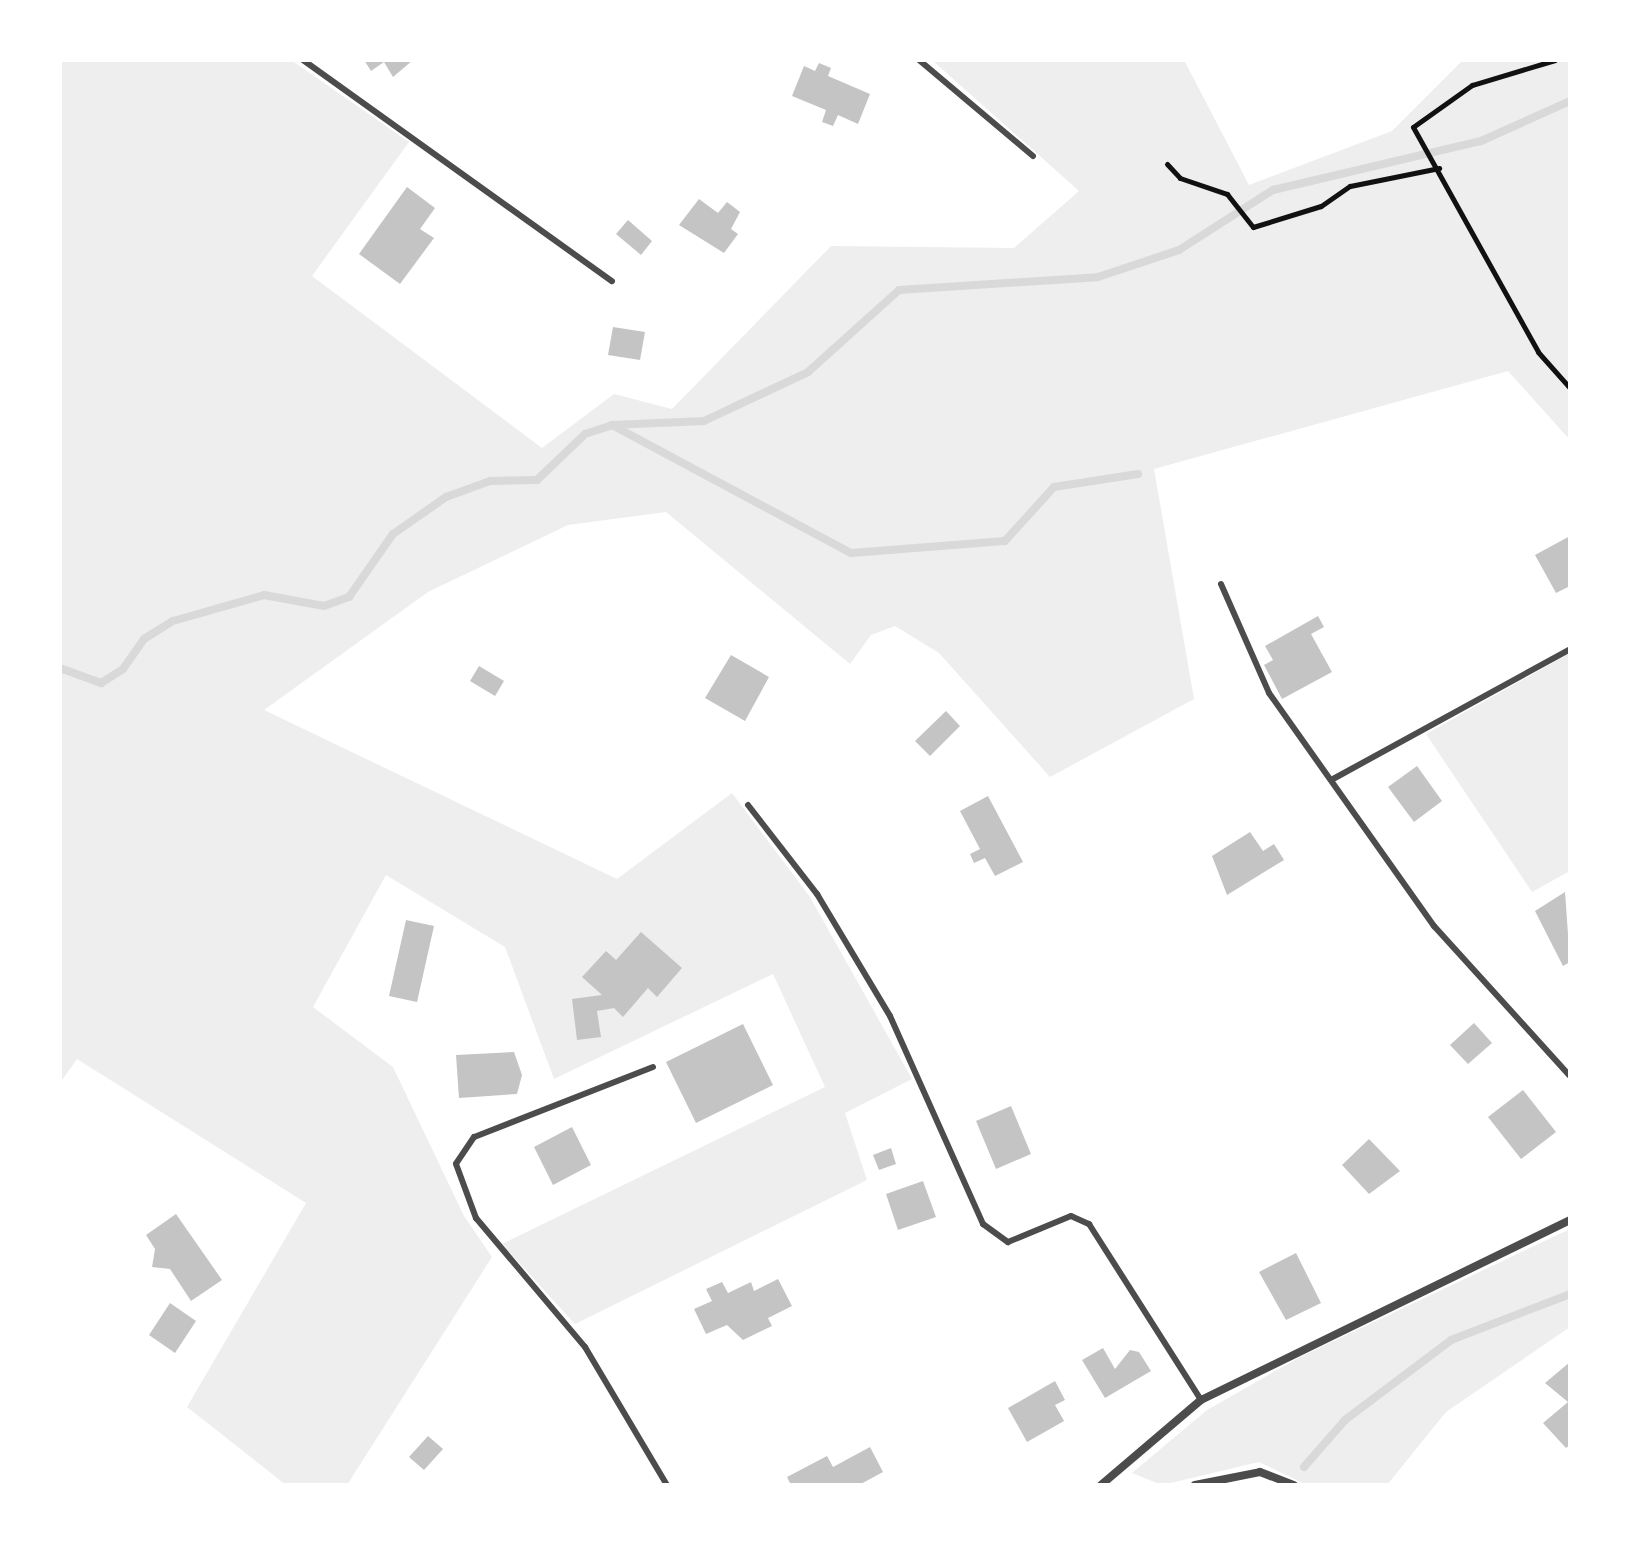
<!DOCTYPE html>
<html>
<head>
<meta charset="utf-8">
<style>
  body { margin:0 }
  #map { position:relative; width:1630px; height:1545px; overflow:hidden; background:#fff; font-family:"Exo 2",sans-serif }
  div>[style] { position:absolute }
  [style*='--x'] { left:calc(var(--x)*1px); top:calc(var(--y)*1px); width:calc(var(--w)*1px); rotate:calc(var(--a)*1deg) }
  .green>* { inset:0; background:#eee }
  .stream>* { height:8px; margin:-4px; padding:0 4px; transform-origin:4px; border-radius:4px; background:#d9d9d9 }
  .building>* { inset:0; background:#c4c4c4 }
  .path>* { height:5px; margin:-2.5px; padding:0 2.5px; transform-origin:2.5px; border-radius:2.5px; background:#111 }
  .service>* { height:6px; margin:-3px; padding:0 3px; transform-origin:3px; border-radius:3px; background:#4c4c4c }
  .minor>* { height:8px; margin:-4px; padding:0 4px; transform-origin:4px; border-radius:4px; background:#4c4c4c }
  span { translate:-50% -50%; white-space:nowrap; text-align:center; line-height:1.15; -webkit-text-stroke:7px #fff; paint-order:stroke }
  .frame { position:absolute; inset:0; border:62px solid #fff; pointer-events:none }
</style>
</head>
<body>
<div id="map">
  <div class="green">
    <i style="clip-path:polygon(60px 60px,291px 60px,409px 142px,312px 276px,542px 448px,614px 394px,672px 409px,831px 246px,1014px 248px,1079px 191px,932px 60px,1184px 60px,1249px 185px,1392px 131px,1463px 60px,1570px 60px,1570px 440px,1508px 371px,1154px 469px,1194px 699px,1050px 777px,939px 653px,895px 626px,871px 635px,850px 664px,666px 512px,568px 525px,428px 592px,264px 710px,617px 879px,732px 793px,810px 897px,912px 1079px,845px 1113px,867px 1180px,575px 1324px,502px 1244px,825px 1087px,773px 974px,554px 1079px,505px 947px,386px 875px,313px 1007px,393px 1067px,464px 1216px,492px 1257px,347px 1485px,286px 1485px,187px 1407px,306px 1203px,77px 1059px,60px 1083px)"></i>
    <i style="clip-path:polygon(1570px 653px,1570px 871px,1532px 892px,1426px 734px)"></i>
    <i style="clip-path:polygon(1570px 1229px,1570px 1327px,1446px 1412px,1387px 1485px,1307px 1485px,1259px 1462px,1162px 1485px,1132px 1473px,1207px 1410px,1300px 1357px)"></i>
  </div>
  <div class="stream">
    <i style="--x:612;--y:425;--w:271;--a:28.2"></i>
    <i style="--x:851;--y:553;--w:154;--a:-4.5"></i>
    <i style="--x:1005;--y:541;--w:73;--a:-47.8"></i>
    <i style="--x:1054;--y:487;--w:85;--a:-8.8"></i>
    <i style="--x:60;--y:668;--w:44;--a:20.1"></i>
    <i style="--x:101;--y:683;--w:26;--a:-32"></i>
    <i style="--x:123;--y:669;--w:37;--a:-55"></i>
    <i style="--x:144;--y:639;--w:34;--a:-32"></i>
    <i style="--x:173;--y:621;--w:95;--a:-15.9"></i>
    <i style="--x:264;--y:595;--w:61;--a:10.4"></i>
    <i style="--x:324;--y:606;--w:27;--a:-20"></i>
    <i style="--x:349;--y:597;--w:77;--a:-55.1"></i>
    <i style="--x:393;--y:534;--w:65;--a:-34.9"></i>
    <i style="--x:446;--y:497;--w:47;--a:-20"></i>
    <i style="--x:490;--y:481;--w:47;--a:-1.2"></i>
    <i style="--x:537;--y:480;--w:66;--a:-43.8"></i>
    <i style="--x:585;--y:434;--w:28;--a:-18"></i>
    <i style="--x:612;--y:425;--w:92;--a:-2.5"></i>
    <i style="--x:704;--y:421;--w:115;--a:-25.2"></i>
    <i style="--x:808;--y:372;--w:122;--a:-42"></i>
    <i style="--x:899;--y:290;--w:199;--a:-3.7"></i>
    <i style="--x:1098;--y:277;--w:85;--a:-18.4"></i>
    <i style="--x:1179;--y:250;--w:112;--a:-32.6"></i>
    <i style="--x:1273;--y:190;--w:214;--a:-13.3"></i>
    <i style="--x:1481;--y:141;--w:98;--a:-24.2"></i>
    <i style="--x:1304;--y:1467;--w:62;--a:-48.9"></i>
    <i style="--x:1345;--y:1420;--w:133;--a:-37"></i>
    <i style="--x:1451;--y:1340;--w:128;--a:-21.1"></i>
  </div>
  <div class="building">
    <i style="clip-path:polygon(364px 60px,413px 60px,393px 77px,384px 62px,371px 71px)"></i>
    <i style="clip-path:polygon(819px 63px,831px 68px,828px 76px,870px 94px,858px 124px,838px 115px,833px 126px,822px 122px,826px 110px,792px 96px,804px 66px,815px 71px)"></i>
    <i style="clip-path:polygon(407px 187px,435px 208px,420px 229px,434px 238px,400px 284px,359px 254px)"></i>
    <i style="clip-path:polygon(699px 199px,718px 213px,727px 202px,740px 212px,731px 229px,738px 234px,724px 253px,679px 225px)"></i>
    <i style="clip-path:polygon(628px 220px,652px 241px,641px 255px,616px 234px)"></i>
    <i style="clip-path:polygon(613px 327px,645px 332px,640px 360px,608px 355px)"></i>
    <i style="clip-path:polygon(1570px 536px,1570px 586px,1556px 593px,1535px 555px)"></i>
    <i style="clip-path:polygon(1318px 616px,1324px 627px,1311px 634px,1332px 672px,1282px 699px,1264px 665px,1273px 660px,1265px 646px)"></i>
    <i style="clip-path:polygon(731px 655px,769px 677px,745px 721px,705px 698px)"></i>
    <i style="clip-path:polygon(479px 666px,504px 681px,495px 696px,470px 681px)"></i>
    <i style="clip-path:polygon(946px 711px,960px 726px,930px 756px,915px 741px)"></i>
    <i style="clip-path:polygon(1417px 766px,1442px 801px,1414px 822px,1388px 787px)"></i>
    <i style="clip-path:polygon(988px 796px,1023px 862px,995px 876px,985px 858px,974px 863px,970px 854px,980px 849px,960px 811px)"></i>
    <i style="clip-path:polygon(1250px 832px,1263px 851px,1274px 844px,1284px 860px,1227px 895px,1212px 856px)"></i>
    <i style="clip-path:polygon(1565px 892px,1570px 962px,1563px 966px,1535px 911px)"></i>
    <i style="clip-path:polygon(406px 920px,434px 926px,417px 1002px,389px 996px)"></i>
    <i style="clip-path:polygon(641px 932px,682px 968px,657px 997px,648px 988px,623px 1017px,614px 1008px,597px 1011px,601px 1037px,577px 1040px,572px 999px,602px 995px,582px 977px,606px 951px,616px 960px)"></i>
    <i style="clip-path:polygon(1474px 1023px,1492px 1043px,1468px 1064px,1450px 1045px)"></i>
    <i style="clip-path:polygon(743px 1024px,773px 1085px,696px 1123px,666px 1062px)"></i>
    <i style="clip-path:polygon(514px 1052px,522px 1075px,517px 1094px,459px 1098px,456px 1055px)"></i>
    <i style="clip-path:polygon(1523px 1090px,1556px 1132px,1521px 1159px,1488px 1117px)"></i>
    <i style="clip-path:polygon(1011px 1106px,1031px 1154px,996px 1169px,976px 1121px)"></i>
    <i style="clip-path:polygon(572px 1127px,591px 1165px,553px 1185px,534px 1147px)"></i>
    <i style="clip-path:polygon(1369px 1139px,1400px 1171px,1369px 1194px,1342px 1165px)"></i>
    <i style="clip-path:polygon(891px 1148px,896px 1164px,879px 1170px,873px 1155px)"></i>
    <i style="clip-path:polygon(923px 1181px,936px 1217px,898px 1230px,886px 1194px)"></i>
    <i style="clip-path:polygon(176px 1214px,222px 1280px,191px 1301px,170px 1269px,152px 1267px,155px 1249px,146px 1235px)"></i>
    <i style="clip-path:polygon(1296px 1253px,1321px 1303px,1286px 1320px,1259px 1272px)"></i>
    <i style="clip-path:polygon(778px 1279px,792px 1306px,768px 1318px,772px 1326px,743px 1340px,727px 1325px,706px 1334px,694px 1309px,712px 1301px,706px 1289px,722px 1282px,728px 1293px,751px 1282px,754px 1291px)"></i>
    <i style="clip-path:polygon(170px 1303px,196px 1321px,175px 1353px,149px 1335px)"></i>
    <i style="clip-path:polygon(1103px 1348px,1115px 1369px,1130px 1350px,1139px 1352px,1151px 1371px,1105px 1398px,1082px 1360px)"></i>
    <i style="clip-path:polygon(1570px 1362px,1570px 1445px,1566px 1448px,1543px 1423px,1568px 1402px,1545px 1383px)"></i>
    <i style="clip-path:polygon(1055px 1381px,1065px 1400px,1055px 1405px,1064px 1421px,1027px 1442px,1008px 1408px)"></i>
    <i style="clip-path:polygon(428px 1436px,443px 1449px,424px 1470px,409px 1457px)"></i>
    <i style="clip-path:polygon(870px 1447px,883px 1472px,859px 1485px,791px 1485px,787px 1477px,827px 1456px,833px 1467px)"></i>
  </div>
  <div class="path">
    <i style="--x:1555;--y:60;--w:87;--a:163.2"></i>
    <i style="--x:1472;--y:85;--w:72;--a:144.6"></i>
    <i style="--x:1413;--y:127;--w:257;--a:60.9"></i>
    <i style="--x:1538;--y:352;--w:48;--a:48.4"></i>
    <i style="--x:1167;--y:164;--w:19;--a:47"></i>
    <i style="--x:1180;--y:178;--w:50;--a:18.8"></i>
    <i style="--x:1227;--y:194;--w:42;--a:51.8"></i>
    <i style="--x:1253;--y:227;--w:71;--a:-17.2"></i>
    <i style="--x:1321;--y:206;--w:35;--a:-35"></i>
    <i style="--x:1350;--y:186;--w:91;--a:-11.4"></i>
  </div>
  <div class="service">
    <i style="--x:303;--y:60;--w:380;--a:35.6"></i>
    <i style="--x:919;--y:60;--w:149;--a:40.1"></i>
    <i style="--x:1221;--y:584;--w:119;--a:66.2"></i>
    <i style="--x:1269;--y:693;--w:286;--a:54.7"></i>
    <i style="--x:1434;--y:926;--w:202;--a:47.8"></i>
    <i style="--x:1333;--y:779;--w:270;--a:-28.7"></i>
    <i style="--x:748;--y:805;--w:113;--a:52.2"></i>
    <i style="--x:817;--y:894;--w:142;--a:59.1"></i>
    <i style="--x:890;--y:1016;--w:228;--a:65.9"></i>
    <i style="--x:983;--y:1224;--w:31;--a:36"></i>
    <i style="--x:1008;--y:1242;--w:68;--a:-22.4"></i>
    <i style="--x:1071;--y:1216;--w:20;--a:24"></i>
    <i style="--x:1089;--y:1224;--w:209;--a:57.5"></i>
    <i style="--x:653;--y:1067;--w:192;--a:158.6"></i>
    <i style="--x:474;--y:1137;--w:32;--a:124"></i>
    <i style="--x:456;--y:1164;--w:58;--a:69.7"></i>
    <i style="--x:476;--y:1218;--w:169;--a:49.8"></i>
    <i style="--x:585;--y:1347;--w:161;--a:59.3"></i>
  </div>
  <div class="minor">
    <i style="--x:1101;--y:1485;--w:131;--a:-40.4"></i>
    <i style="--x:1201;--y:1400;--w:411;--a:-26"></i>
    <i style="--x:1195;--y:1485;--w:66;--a:-11.3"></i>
    <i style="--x:1260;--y:1472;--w:36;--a:21"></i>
  </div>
  <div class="frame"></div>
</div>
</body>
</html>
